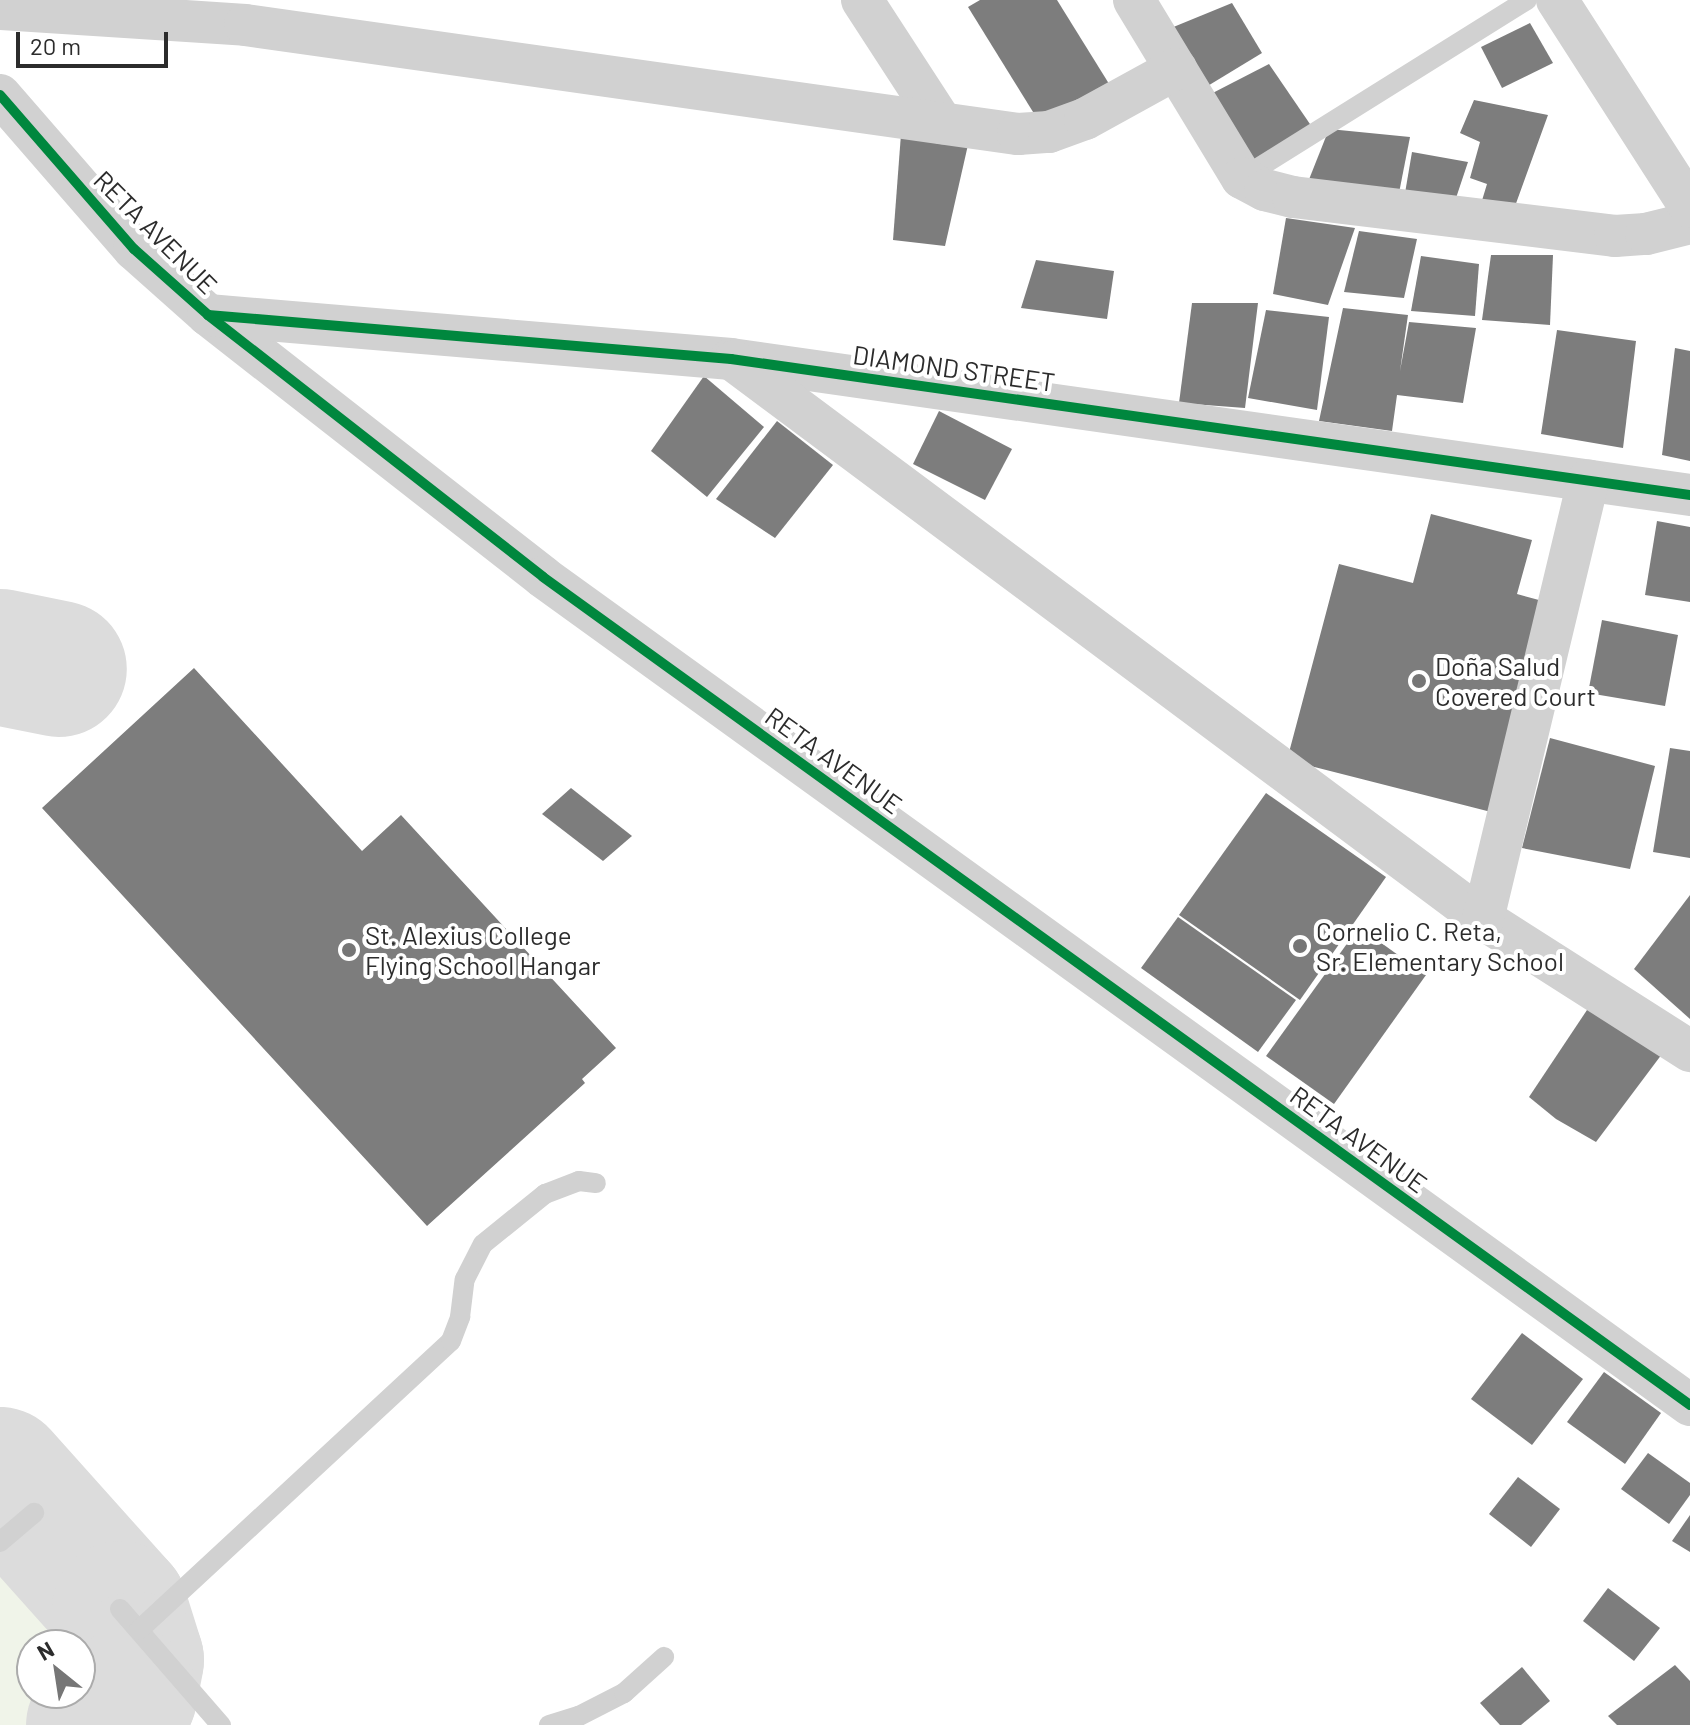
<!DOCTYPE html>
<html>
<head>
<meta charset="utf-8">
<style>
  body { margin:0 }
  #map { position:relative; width:1690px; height:1725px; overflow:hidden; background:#fff; font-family:Barlow,sans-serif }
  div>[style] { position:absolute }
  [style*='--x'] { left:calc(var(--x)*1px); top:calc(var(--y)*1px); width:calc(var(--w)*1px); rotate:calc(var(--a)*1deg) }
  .green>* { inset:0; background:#f0f4e9 }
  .taxiway>* { height:136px; margin:-68px; padding:0 68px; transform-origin:68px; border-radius:68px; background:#dcdcdc }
  .building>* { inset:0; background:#7d7d7d }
  .lane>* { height:20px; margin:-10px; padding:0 10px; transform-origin:10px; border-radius:10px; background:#d1d1d1 }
  .street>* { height:42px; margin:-21px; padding:0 21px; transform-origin:21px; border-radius:21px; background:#d1d1d1 }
  .cycleway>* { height:10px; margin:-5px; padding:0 5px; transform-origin:5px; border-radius:5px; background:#00873e }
  .dots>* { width:22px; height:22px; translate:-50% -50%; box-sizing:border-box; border:4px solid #fff; border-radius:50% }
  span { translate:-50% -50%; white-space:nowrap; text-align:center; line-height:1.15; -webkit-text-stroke:8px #fff; paint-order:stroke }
  .street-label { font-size:26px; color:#2c2c2c }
  .poi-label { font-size:26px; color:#2c2c2c }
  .left { translate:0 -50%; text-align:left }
  .north { position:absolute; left:16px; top:1629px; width:80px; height:80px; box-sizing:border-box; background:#fff; border:2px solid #ababab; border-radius:50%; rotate:330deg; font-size:22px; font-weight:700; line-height:32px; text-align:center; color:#2c2c2c }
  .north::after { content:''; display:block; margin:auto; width:28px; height:36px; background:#767676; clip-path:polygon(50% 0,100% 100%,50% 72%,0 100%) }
  .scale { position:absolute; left:16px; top:32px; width:152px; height:36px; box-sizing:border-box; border:4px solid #2c2c2c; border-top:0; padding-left:10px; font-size:24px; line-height:28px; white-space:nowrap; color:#2c2c2c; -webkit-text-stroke:6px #fff; paint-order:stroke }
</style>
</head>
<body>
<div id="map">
  <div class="green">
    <i style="clip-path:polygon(evenodd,0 1545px,98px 1654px,100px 1683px,84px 1708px,64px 1725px,0 1725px,0 1545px,32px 1645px,80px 1645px,80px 1693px,32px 1693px,32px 1645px)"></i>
  </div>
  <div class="taxiway">
    <i style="--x:0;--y:657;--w:60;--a:11.5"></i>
    <i style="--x:0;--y:1475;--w:180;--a:48.2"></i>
    <i style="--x:120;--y:1609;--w:53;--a:72.6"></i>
    <i style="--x:136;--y:1660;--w:36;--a:101"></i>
    <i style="--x:129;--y:1695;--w:46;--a:139.4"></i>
  </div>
  <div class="building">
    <i style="clip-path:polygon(980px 0,1057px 0,1111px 87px,1038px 120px,968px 7px)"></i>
    <i style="clip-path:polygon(1232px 3px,1262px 53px,1206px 87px,1171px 28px)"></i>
    <i style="clip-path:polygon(1530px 23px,1553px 63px,1502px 88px,1481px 47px)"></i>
    <i style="clip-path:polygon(1269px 64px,1312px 127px,1242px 169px,1201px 99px)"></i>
    <i style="clip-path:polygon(1474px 100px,1548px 115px,1514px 209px,1480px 207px,1487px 184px,1470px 178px,1480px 142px,1460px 133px)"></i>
    <i style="clip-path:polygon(1329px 129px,1410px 137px,1398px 198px,1308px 182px)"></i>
    <i style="clip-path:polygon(901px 134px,970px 136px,945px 246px,893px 240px)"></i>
    <i style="clip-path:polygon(1412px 152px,1468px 162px,1453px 207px,1404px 199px)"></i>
    <i style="clip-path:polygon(1286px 218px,1355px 228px,1328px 305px,1273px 294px)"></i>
    <i style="clip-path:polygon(1359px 231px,1417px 239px,1404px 298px,1344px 292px)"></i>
    <i style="clip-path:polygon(1491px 255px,1553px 255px,1550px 325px,1482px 320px)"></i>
    <i style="clip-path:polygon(1421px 256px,1479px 264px,1475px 316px,1411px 311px)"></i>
    <i style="clip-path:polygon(1036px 260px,1114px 271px,1107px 319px,1021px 308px)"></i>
    <i style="clip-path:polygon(1192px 303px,1258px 303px,1245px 408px,1179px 403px)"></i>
    <i style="clip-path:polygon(1343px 308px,1408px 315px,1400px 371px,1409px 322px,1476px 328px,1463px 403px,1397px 395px,1392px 431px,1319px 421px)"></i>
    <i style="clip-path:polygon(1266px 310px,1329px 317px,1317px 410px,1248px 398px)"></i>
    <i style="clip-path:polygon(1557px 330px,1636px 341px,1623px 448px,1541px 434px)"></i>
    <i style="clip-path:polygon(1675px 348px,1690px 351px,1690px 461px,1662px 455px)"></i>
    <i style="clip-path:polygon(704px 376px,764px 427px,707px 497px,651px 451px)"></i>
    <i style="clip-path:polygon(939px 411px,1012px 449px,985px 500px,913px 464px)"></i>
    <i style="clip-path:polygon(777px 421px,833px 465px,775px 538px,716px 499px)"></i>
    <i style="clip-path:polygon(1431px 514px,1532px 540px,1517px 594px,1550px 603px,1495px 813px,1287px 760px,1339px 564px,1413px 583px)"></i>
    <i style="clip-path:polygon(1657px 521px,1690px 527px,1690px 602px,1645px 595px)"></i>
    <i style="clip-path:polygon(1602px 620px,1678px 635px,1665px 706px,1588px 693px)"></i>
    <i style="clip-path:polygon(194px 668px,362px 851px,401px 815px,616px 1048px,582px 1079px,585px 1083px,427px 1226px,42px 808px)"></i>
    <i style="clip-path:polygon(1550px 738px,1655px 766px,1630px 869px,1522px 848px)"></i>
    <i style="clip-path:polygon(1670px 748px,1690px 751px,1690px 858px,1653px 852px)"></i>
    <i style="clip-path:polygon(571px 788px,632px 836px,603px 861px,542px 814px)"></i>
    <i style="clip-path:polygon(1266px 793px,1386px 877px,1300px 1000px,1179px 915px)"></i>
    <i style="clip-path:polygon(1690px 895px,1690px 1019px,1634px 969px)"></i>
    <i style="clip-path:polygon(1178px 917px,1296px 1000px,1258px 1052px,1141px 968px)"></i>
    <i style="clip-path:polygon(1359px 927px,1426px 975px,1334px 1104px,1266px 1056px)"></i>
    <i style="clip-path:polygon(1589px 1007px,1662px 1054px,1596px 1142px,1556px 1119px,1529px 1097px)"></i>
    <i style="clip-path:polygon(1522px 1333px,1583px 1379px,1532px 1445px,1471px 1399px)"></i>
    <i style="clip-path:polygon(1604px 1372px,1661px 1413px,1625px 1464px,1567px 1422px)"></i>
    <i style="clip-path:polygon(1648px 1453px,1690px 1483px,1690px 1495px,1669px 1524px,1621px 1489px)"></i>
    <i style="clip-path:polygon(1518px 1477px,1560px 1509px,1531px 1547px,1489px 1514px)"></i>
    <i style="clip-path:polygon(1690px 1515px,1690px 1552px,1672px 1541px)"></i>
    <i style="clip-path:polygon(1608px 1588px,1660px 1628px,1634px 1661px,1583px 1621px)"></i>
    <i style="clip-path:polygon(1675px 1665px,1690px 1681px,1690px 1725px,1617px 1725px,1608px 1716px)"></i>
    <i style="clip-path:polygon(1522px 1667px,1550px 1701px,1521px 1725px,1500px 1725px,1480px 1703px)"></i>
  </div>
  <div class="lane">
    <i style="--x:1242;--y:178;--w:336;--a:-32"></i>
    <i style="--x:0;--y:1542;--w:45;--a:-40.5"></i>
    <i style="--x:120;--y:1609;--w:154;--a:49"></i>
    <i style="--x:139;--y:1630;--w:425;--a:-42.8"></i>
    <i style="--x:451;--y:1341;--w:26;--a:-69"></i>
    <i style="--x:460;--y:1317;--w:38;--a:-83"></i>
    <i style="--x:465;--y:1279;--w:39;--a:-63"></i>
    <i style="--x:483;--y:1244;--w:80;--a:-38.9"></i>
    <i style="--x:545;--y:1194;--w:36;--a:-21"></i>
    <i style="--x:579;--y:1181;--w:17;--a:7"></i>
    <i style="--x:549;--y:1725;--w:31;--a:-17"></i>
    <i style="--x:579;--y:1716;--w:51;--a:-27.1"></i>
    <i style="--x:624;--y:1693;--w:54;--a:-42"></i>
  </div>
  <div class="street">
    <i style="--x:862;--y:0;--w:147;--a:57"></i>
    <i style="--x:1134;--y:0;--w:208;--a:58.8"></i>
    <i style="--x:1242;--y:178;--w:26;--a:28"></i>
    <i style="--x:1265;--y:190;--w:29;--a:14"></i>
    <i style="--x:1293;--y:197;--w:324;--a:6.9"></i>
    <i style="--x:1615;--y:236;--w:31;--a:-4"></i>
    <i style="--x:1646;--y:234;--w:45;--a:-14"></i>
    <i style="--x:1557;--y:0;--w:246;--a:57.3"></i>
    <i style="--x:0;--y:9;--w:246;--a:3.7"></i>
    <i style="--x:245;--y:25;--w:781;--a:8.03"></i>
    <i style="--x:1018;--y:134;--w:31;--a:-4"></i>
    <i style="--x:1049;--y:132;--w:38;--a:-20"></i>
    <i style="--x:1085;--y:119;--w:104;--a:-28.8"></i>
    <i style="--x:0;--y:95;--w:204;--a:49"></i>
    <i style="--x:134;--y:249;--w:99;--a:41.7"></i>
    <i style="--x:208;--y:315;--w:425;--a:38"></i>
    <i style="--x:543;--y:577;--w:1415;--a:35.82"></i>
    <i style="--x:208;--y:315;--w:525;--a:4.81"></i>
    <i style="--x:731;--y:359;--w:969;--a:8.07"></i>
    <i style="--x:734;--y:361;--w:934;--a:36.69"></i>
    <i style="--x:1483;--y:919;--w:246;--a:32.5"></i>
    <i style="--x:1483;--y:919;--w:451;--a:-76.5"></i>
  </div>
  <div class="cycleway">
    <i style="--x:0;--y:95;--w:204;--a:49"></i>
    <i style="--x:134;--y:249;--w:99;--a:41.7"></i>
    <i style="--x:208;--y:315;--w:425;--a:38"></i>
    <i style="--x:543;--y:577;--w:1415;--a:35.82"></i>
    <i style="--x:208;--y:315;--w:525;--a:4.81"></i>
    <i style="--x:731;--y:359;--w:969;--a:8.07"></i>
  </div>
  <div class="dots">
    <i style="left:1419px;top:681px;background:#767676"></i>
    <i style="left:1300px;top:946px;background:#767676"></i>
    <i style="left:349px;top:950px;background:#767676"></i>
  </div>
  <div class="street-label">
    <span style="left:156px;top:232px;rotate:45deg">RETA AVENUE</span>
    <span style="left:954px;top:368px;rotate:8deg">DIAMOND STREET</span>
    <span style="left:834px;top:760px;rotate:36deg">RETA AVENUE</span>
    <span style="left:1359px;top:1139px;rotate:36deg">RETA AVENUE</span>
  </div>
  <div class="poi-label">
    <span class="left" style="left:1435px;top:681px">Doña Salud<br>Covered Court</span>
    <span class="left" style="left:1316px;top:946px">Cornelio C. Reta,<br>Sr. Elementary School</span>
    <span class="left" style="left:365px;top:950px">St. Alexius College<br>Flying School Hangar</span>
  </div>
  <div class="north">N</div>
  <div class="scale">20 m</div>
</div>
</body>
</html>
